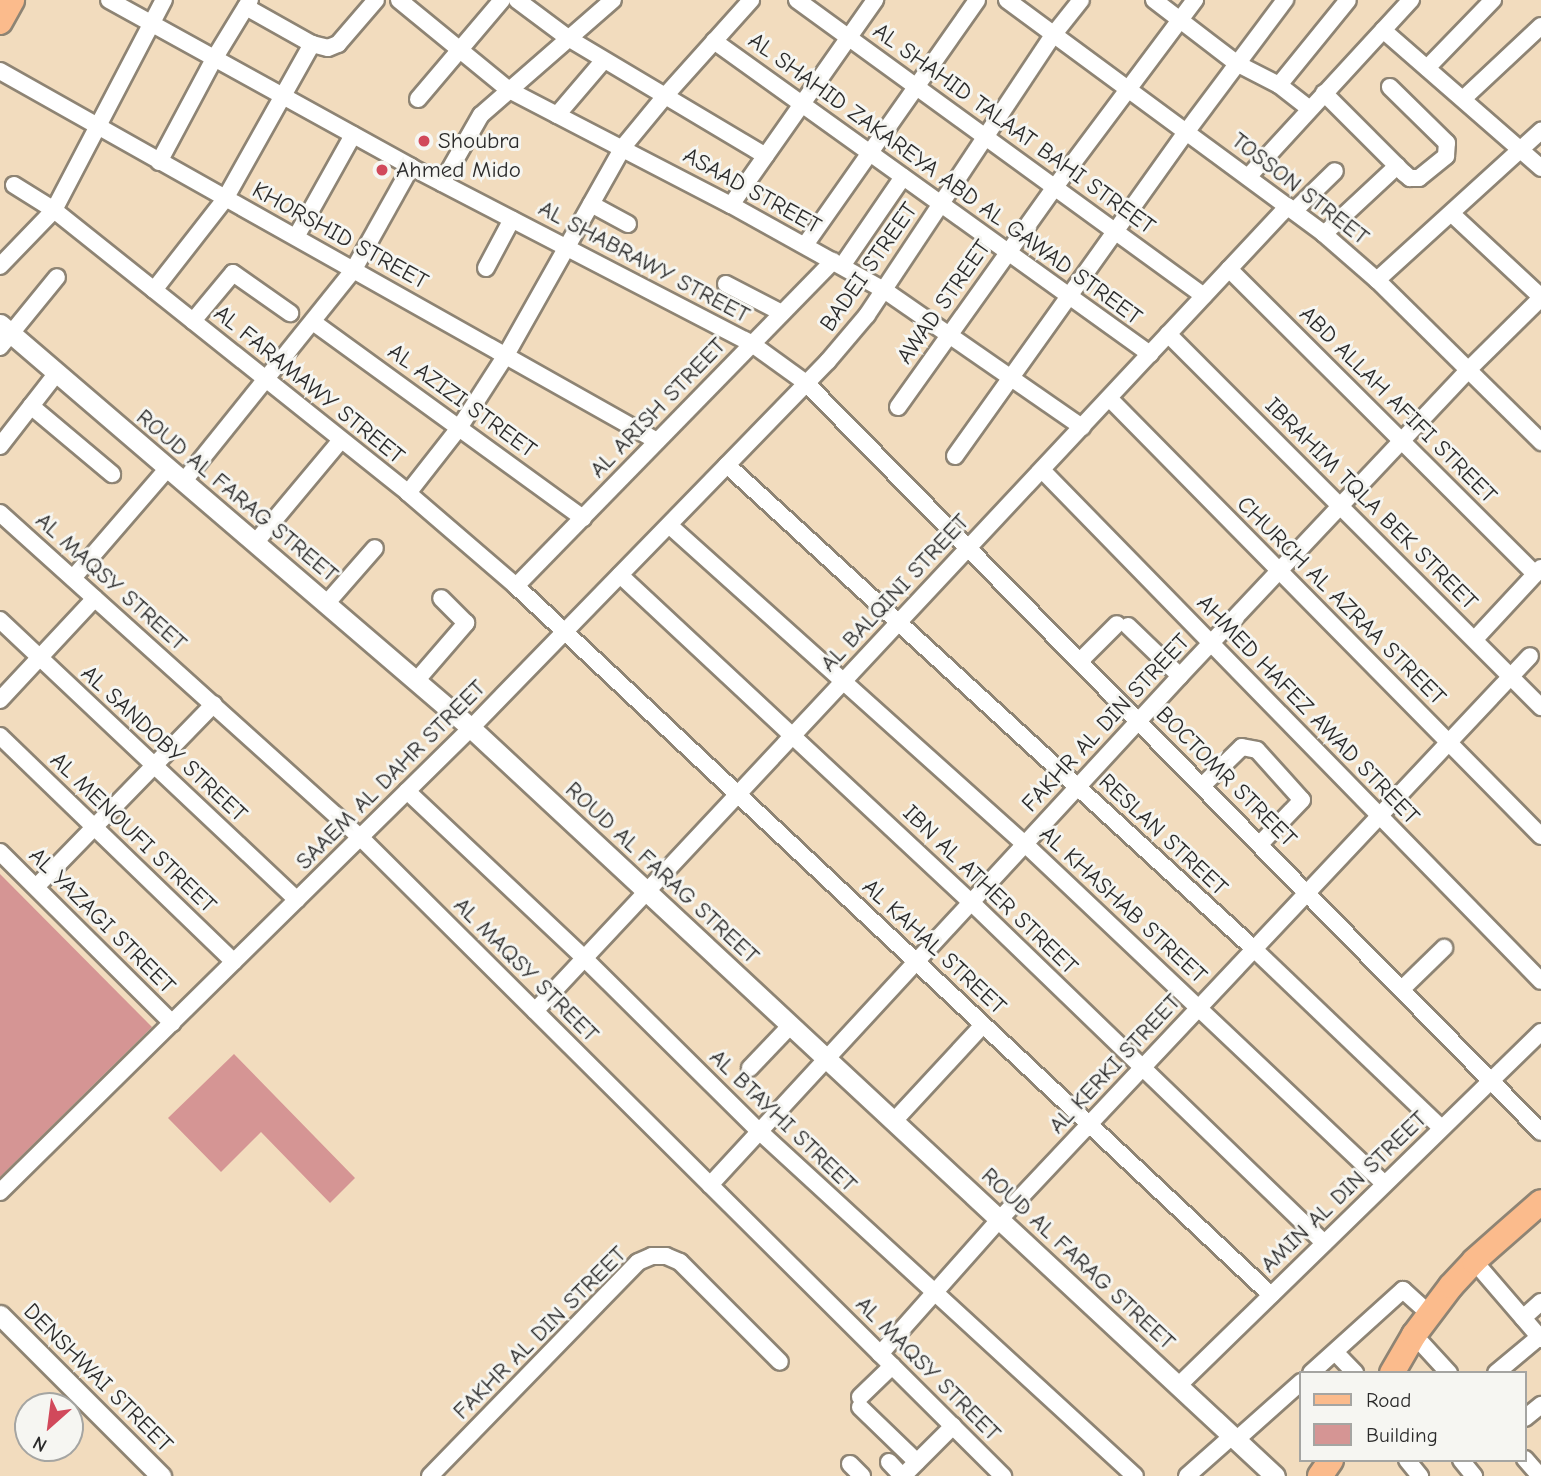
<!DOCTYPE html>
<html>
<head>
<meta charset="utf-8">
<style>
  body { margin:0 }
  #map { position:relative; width:1541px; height:1476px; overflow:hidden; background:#f2dcbe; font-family:"Comic Neue",sans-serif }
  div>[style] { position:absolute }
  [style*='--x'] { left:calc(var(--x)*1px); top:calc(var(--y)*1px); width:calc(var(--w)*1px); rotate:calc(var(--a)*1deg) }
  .building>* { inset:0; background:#d59594 }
  .roads { filter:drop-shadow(2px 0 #8e8474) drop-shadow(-2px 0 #8e8474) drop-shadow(0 2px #8e8474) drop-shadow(0 -2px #8e8474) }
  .minor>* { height:16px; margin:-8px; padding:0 8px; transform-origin:8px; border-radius:8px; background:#fff }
  .tertiary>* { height:19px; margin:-9.5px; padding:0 9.5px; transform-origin:9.5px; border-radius:9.5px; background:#fff }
  .primary>* { height:24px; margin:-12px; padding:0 12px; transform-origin:12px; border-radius:12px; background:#fbbb8c }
  .dots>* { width:19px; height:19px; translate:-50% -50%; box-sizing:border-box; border:4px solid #f6f6f2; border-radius:50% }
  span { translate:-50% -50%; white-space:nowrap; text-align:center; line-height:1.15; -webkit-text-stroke:6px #f6f6f2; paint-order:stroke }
  .street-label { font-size:23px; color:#2b2b2b }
  .poi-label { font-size:23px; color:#2b2b2b }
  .left { translate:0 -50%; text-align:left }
  .legend { position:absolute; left:1299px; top:1371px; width:228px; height:91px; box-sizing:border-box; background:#f6f6f2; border:2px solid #a5a5a2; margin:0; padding:9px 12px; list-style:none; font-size:21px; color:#2b2b2b }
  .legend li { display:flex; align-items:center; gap:14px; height:35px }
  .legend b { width:35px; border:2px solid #a5a5a2 }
  .north { position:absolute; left:14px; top:1392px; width:70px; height:70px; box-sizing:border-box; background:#f6f6f2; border:2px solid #a5a5a2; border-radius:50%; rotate:208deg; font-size:19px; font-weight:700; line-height:28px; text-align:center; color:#2b2b2b }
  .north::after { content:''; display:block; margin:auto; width:24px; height:32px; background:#d1495b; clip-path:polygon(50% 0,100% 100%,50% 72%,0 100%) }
</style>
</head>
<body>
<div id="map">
  <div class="building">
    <i style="clip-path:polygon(0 874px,152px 1027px,0 1177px)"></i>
    <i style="clip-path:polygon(234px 1054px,355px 1178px,330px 1203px,261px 1132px,221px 1172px,168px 1118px)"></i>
  </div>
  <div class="roads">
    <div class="minor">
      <i style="--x:109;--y:0;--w:345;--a:28.9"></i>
      <i style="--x:411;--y:167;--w:384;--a:27.4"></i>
      <i style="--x:752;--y:344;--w:67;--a:35.8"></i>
      <i style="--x:806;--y:383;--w:1049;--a:45.54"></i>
      <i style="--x:399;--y:0;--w:142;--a:39.3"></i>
      <i style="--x:509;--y:90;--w:250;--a:27.4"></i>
      <i style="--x:731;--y:205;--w:175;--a:29.1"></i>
      <i style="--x:884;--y:290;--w:241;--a:34.7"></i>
      <i style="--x:517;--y:0;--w:64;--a:36.7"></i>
      <i style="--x:568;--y:38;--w:230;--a:30.8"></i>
      <i style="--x:797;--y:0;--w:503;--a:36.03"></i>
      <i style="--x:1007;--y:0;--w:394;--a:36.4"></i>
      <i style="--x:1324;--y:234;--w:70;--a:41"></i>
      <i style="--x:1377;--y:280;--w:231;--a:44.6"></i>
      <i style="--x:1154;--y:0;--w:103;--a:37.5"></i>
      <i style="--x:1236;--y:63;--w:48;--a:27.1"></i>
      <i style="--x:1279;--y:85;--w:39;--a:38"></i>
      <i style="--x:246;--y:7;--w:76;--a:29.3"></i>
      <i style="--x:312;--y:44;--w:16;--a:14"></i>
      <i style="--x:328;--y:48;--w:11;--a:-22"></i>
      <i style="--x:338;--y:44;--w:58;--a:-49.2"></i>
      <i style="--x:1383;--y:30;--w:210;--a:41.1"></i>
      <i style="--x:714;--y:41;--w:537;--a:35.67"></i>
      <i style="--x:1427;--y:68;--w:95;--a:-45.9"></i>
      <i style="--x:0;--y:71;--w:754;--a:29.39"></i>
      <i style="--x:1279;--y:85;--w:109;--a:-50.9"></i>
      <i style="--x:1324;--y:93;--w:113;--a:45"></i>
      <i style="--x:1404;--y:173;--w:8;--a:40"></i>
      <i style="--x:1410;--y:178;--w:9;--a:0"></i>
      <i style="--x:1419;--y:178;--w:35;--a:-39"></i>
      <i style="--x:1446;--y:156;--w:13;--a:-86"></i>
      <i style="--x:1447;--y:143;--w:80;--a:-135.5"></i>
      <i style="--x:418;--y:99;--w:130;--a:-49.7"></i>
      <i style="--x:1463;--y:99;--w:107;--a:-43.1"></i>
      <i style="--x:557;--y:115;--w:72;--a:-49.5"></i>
      <i style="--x:159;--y:162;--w:117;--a:-61.9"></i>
      <i style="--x:214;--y:59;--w:69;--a:-58.6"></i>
      <i style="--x:1248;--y:177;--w:241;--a:-47.4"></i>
      <i style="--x:442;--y:183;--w:78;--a:-60.2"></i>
      <i style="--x:481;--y:115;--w:175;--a:-41.1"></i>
      <i style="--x:14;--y:185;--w:47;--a:32"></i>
      <i style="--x:54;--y:210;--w:453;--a:38.6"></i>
      <i style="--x:408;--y:493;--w:143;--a:40.7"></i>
      <i style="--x:516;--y:586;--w:1036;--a:43.2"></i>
      <i style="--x:591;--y:204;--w:42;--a:28.4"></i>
      <i style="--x:731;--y:205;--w:251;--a:-54.9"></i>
      <i style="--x:1294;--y:211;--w:57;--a:-44.3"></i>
      <i style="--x:1452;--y:214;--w:122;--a:43"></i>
      <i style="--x:1324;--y:234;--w:100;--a:-43"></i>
      <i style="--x:296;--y:237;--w:117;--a:-60.8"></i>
      <i style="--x:805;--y:245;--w:299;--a:-54.9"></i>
      <i style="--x:0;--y:266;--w:78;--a:-46"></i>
      <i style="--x:54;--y:210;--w:237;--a:-62.4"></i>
      <i style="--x:842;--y:266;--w:108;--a:-55.6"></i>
      <i style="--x:486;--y:268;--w:55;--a:-62"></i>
      <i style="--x:1229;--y:269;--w:432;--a:44.9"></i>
      <i style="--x:1377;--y:280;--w:222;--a:-42.3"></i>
      <i style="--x:726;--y:284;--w:63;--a:27.4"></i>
      <i style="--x:154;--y:290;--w:115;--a:-52"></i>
      <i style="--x:225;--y:199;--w:178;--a:-60.7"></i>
      <i style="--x:193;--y:321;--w:62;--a:-50.2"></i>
      <i style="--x:233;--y:273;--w:70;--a:35.1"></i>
      <i style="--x:313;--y:322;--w:334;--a:36"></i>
      <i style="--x:1168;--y:334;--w:528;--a:45"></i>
      <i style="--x:0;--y:347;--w:90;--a:-50.8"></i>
      <i style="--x:1109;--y:398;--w:615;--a:45.4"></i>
      <i style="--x:31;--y:406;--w:106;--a:40"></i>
      <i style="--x:898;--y:407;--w:270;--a:-54.5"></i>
      <i style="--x:1055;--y:187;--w:234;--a:-53.2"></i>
      <i style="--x:0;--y:446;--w:91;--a:-52.1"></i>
      <i style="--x:955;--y:456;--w:399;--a:-54.5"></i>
      <i style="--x:1187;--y:131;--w:164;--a:-53.2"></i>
      <i style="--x:727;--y:465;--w:716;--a:42.56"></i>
      <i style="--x:1254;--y:949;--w:259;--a:43.7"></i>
      <i style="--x:1042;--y:470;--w:714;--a:45.68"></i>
      <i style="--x:183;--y:482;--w:273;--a:-51.2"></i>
      <i style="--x:354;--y:269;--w:117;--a:-60.8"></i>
      <i style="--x:408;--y:493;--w:83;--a:-51.9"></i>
      <i style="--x:459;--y:428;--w:87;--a:-57.2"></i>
      <i style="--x:506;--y:355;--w:239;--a:-60.6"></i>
      <i style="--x:623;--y:147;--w:66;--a:-50.5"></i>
      <i style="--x:665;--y:96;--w:129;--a:-48.1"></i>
      <i style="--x:0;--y:513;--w:484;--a:42"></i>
      <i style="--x:360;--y:837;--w:907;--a:44.82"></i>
      <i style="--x:669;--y:525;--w:478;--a:41.9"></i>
      <i style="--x:1025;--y:844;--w:494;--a:43.4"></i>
      <i style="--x:255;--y:543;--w:134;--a:-50.1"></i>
      <i style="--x:620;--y:575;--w:480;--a:43"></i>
      <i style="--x:971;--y:902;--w:491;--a:44"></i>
      <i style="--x:73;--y:578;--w:144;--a:-49.2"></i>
      <i style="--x:516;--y:586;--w:454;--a:-45.7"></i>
      <i style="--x:326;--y:604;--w:74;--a:-48.8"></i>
      <i style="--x:0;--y:620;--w:408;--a:43.3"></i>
      <i style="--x:1128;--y:626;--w:72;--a:43.9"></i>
      <i style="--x:1475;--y:639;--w:97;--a:-47.1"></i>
      <i style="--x:1080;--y:661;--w:52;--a:-45"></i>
      <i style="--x:416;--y:681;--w:77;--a:-49.2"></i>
      <i style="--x:466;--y:623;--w:35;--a:-135"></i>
      <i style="--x:0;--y:700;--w:139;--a:-47"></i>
      <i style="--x:0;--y:736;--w:325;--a:44"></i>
      <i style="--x:1203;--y:785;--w:54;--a:-44.3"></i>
      <i style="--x:1242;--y:747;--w:15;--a:11"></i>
      <i style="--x:1257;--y:750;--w:67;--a:48"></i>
      <i style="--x:1302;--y:800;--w:61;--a:133.7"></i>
      <i style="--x:407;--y:791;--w:245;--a:43.3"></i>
      <i style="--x:585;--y:959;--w:245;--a:44.7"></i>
      <i style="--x:759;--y:1131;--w:510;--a:42.54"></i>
      <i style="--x:0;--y:852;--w:243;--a:44.8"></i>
      <i style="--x:36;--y:887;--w:255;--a:-45.8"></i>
      <i style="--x:1402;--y:989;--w:59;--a:-44.3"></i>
      <i style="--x:535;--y:1011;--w:1102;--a:-46.91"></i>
      <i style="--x:750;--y:1068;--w:59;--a:-46.4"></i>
      <i style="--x:894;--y:1121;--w:131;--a:-47.2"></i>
      <i style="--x:710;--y:1185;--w:693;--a:-47.28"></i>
      <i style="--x:1180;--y:676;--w:420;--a:-46.7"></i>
      <i style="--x:1468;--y:370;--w:103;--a:-44.6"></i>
      <i style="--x:0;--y:1192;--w:661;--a:-44.57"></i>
      <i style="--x:471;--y:728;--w:512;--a:-45.79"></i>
      <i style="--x:828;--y:361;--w:60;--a:-49.7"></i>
      <i style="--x:867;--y:315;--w:338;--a:-56.4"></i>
      <i style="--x:1054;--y:34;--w:43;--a:-51.5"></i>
      <i style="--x:1474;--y:1261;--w:103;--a:49.3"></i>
      <i style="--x:1523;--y:1318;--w:24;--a:-42"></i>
      <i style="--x:1414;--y:1335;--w:52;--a:47.4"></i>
      <i style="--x:1335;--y:1352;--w:29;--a:46"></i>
      <i style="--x:880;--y:1354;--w:181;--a:-48.4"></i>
      <i style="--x:1000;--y:1219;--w:773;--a:-46.73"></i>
      <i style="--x:1311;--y:1373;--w:124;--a:-42.1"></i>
      <i style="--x:1403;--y:1290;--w:36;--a:42"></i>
      <i style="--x:1496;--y:1373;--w:56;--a:-39.9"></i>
      <i style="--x:1178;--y:1386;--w:507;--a:-44.28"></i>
      <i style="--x:860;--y:1397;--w:45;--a:-44.1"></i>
      <i style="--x:860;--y:1407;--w:79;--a:44"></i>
      <i style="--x:1525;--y:1418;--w:21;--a:-39"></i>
      <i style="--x:1236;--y:1440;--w:87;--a:-41.7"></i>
      <i style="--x:1525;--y:1459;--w:23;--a:49"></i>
      <i style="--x:1407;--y:1460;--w:21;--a:51"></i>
      <i style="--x:1461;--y:1460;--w:21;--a:51"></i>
      <i style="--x:889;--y:1462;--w:19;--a:47"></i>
      <i style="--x:850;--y:1464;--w:17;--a:45"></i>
      <i style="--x:430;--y:1476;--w:298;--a:-45.8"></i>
      <i style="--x:638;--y:1262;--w:15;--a:-23"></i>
      <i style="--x:652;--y:1256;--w:14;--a:0"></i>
      <i style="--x:666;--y:1256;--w:15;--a:23"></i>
      <i style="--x:680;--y:1262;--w:141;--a:45"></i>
      <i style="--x:903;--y:1476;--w:71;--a:-45"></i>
      <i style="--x:1187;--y:1476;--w:60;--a:-41.6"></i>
    </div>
    <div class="tertiary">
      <i style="--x:0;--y:324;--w:621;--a:40.62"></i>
      <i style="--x:471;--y:728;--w:1098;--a:42.93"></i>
      <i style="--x:0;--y:1315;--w:228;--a:45"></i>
    </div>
    <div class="primary">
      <i style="--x:0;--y:22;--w:25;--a:-61"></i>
      <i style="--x:1392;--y:1373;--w:44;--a:-59.9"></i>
      <i style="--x:1414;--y:1335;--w:61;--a:-52.9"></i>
      <i style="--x:1451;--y:1286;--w:34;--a:-47"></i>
      <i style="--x:1474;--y:1261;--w:89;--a:-41.4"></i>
      <i style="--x:1320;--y:1476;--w:19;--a:-55"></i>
    </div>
  </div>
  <div class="dots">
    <i style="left:424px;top:141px;background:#d1495b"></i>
    <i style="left:382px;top:170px;background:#d1495b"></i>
  </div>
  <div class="street-label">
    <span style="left:1014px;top:129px;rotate:36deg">AL SHAHID TALAAT BAHI STREET</span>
    <span style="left:945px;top:179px;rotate:36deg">AL SHAHID ZAKAREYA ABD AL GAWAD STREET</span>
    <span style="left:1300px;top:189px;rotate:38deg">TOSSON STREET</span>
    <span style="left:752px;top:191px;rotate:29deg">ASAAD STREET</span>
    <span style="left:340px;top:236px;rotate:29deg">KHORSHID STREET</span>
    <span style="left:644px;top:262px;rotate:28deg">AL SHABRAWY STREET</span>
    <span style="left:869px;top:267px;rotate:-55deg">BADEI STREET</span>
    <span style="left:944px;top:302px;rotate:-55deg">AWAD STREET</span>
    <span style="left:309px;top:385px;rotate:39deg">AL FARAMAWY STREET</span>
    <span style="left:462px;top:401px;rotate:36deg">AL AZIZI STREET</span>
    <span style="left:1398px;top:405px;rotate:45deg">ABD ALLAH AFIFI STREET</span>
    <span style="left:658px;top:408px;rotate:-46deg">AL ARISH STREET</span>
    <span style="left:237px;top:496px;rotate:40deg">ROUD AL FARAG STREET</span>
    <span style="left:1371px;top:504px;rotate:45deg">IBRAHIM TQLA BEK STREET</span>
    <span style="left:111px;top:582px;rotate:42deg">AL MAQSY STREET</span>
    <span style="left:895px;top:593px;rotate:-47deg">AL BALQINI STREET</span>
    <span style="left:1341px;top:601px;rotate:45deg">CHURCH AL AZRAA STREET</span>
    <span style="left:1308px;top:710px;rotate:46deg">AHMED HAFEZ AWAD STREET</span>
    <span style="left:1106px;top:723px;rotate:-47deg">FAKHR AL DIN STREET</span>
    <span style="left:164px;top:744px;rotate:43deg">AL SANDOBY STREET</span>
    <span style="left:391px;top:775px;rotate:-45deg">SAAEM AL DAHR STREET</span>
    <span style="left:1226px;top:777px;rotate:45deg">BOCTOMR STREET</span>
    <span style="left:133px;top:833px;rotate:44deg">AL MENOUFI STREET</span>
    <span style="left:1163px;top:835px;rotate:43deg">RESLAN STREET</span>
    <span style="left:662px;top:873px;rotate:43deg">ROUD AL FARAG STREET</span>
    <span style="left:990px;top:890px;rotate:44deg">IBN AL ATHER STREET</span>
    <span style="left:1123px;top:905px;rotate:43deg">AL KHASHAB STREET</span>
    <span style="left:102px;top:921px;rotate:45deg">AL YAZAGI STREET</span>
    <span style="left:934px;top:947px;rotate:43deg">AL KAHAL STREET</span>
    <span style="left:526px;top:970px;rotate:45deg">AL MAQSY STREET</span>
    <span style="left:1115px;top:1064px;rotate:-47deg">AL KERKI STREET</span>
    <span style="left:783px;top:1121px;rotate:44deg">AL BTAYHI STREET</span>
    <span style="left:1344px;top:1192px;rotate:-44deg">AMIN AL DIN STREET</span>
    <span style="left:1078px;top:1259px;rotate:43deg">ROUD AL FARAG STREET</span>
    <span style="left:540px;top:1333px;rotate:-45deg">FAKHR AL DIN STREET</span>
    <span style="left:928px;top:1369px;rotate:45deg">AL MAQSY STREET</span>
    <span style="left:98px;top:1378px;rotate:45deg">DENSHWAI STREET</span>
  </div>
  <div class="poi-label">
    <span class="left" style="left:438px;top:141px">Shoubra</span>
    <span class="left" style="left:396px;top:170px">Ahmed Mido</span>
  </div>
  <ul class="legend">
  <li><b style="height:9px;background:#fbbb8c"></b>Road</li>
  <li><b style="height:19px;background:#d59594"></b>Building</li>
  </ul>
  <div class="north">N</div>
</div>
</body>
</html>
